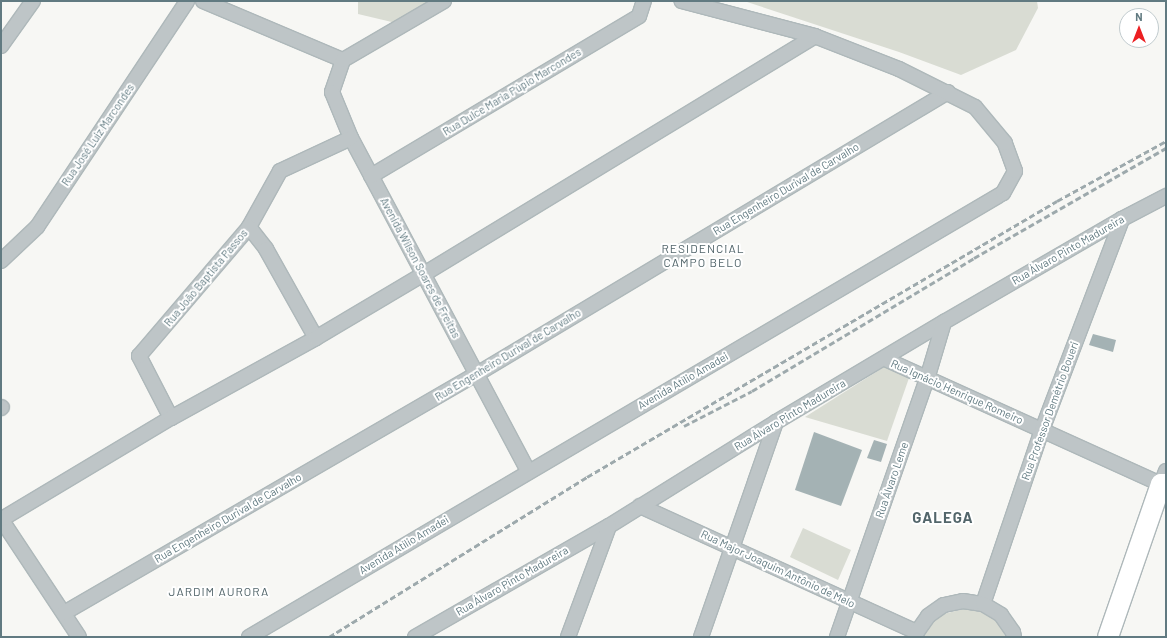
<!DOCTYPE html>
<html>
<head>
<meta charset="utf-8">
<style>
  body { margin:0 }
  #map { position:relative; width:1167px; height:638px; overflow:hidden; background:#f7f7f4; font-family:Barlow,sans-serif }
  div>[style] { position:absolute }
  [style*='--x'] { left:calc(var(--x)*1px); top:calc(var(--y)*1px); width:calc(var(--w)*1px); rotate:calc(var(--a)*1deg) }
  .green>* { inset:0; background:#d9dcd3 }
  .building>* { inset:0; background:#a4b2b4 }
  .roads { filter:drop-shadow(1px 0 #aeb8ba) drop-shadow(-1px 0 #aeb8ba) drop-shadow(0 1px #aeb8ba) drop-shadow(0 -1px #aeb8ba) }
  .street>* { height:14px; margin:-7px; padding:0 7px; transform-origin:7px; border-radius:7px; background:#bec5c7 }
  .secondary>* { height:20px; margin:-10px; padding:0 10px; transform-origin:10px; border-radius:10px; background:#fff }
  .rail>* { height:3px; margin-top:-1.5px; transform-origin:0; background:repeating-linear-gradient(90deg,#9da9ac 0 6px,transparent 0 9px) }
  span { translate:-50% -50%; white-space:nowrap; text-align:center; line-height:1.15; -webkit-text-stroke:4px #fff; paint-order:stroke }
  .street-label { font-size:11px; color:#617a81 }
  .neighbourhood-label { font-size:12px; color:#53666b; letter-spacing:1px }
  .district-label { font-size:15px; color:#53666b; font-weight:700; letter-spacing:1px }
  .frame { position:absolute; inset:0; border:2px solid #617a81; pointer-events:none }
  .north { position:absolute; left:1119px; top:8px; width:40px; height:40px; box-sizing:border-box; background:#fff; border:1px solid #c0cacd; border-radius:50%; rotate:0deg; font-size:11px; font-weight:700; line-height:16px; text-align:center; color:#617a81 }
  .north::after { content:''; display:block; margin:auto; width:14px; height:18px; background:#ec1f22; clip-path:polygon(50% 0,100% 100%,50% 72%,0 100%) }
</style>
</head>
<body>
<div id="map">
  <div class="green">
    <i style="clip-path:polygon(358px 1px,433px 1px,396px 23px,358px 14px)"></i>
    <i style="clip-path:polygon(744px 1px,1037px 1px,1038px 8px,1016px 50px,961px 75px,899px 52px)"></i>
    <i style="clip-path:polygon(884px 367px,909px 378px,887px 441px,805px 417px)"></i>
    <i style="clip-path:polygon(803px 528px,851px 550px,838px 580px,790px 557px)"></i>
    <i style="clip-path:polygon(968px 608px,996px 617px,1006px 637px,920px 637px,939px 615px)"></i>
  </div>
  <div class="building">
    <i style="clip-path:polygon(1093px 334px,1116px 340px,1113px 352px,1089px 345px)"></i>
    <i style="clip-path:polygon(814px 432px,862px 450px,841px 506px,795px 490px)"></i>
    <i style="clip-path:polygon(874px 440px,887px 444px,881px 462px,867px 458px)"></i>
  </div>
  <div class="roads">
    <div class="street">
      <i style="--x:203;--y:1;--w:152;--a:22.9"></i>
      <i style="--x:1;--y:46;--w:55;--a:-54.6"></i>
      <i style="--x:343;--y:60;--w:34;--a:109"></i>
      <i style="--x:332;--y:92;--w:50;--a:67.6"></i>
      <i style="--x:351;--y:138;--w:377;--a:62"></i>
      <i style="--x:343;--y:60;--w:117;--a:-30.3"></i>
      <i style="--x:371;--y:176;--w:312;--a:-30.8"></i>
      <i style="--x:639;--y:16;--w:16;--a:-72"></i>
      <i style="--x:249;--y:227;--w:64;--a:-61"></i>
      <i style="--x:280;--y:171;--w:78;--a:-24.9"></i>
      <i style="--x:1;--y:261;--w:50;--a:-43.4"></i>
      <i style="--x:37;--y:227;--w:271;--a:-56.4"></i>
      <i style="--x:885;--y:359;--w:303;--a:24.4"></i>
      <i style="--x:1161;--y:484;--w:14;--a:-69"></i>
      <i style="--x:1;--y:408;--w:1;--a:-45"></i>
      <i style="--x:171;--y:418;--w:70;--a:-117.3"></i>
      <i style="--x:139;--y:356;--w:170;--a:-49.5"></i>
      <i style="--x:249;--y:227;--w:28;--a:52"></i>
      <i style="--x:266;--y:249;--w:102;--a:60.7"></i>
      <i style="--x:640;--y:506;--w:304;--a:24.5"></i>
      <i style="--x:1;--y:519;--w:141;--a:56.5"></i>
      <i style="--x:2;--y:519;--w:197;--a:-30.9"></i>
      <i style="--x:171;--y:418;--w:166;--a:-28.9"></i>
      <i style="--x:316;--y:338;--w:126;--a:-30.7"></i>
      <i style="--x:424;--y:274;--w:458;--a:-31.3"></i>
      <i style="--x:983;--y:604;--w:184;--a:-71.3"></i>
      <i style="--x:1042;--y:430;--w:226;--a:-69.2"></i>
      <i style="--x:64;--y:613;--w:477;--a:-30.1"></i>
      <i style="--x:477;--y:374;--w:549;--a:-30.91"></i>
      <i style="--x:249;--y:637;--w:875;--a:-30.49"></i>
      <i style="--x:1003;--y:193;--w:25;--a:-61"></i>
      <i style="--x:1015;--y:171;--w:30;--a:-110"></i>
      <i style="--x:1005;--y:143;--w:47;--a:-129.8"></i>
      <i style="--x:975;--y:107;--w:85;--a:-153.4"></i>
      <i style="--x:899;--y:69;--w:90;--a:-158.6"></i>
      <i style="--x:815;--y:36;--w:138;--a:-165.3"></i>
      <i style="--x:415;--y:637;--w:224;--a:-29.8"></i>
      <i style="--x:609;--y:526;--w:197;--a:-31.9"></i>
      <i style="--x:776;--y:422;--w:196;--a:-30.8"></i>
      <i style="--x:944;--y:322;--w:206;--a:-30.1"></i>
      <i style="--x:1122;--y:219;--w:50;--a:-27.6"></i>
      <i style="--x:568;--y:637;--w:118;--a:-69.7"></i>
      <i style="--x:701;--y:637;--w:228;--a:-70.8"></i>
      <i style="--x:837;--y:637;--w:273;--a:-70.8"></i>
      <i style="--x:927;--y:379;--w:59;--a:-73.4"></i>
      <i style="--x:915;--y:637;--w:5;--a:-68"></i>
      <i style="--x:917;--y:632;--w:19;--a:-55"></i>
      <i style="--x:928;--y:616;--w:19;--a:-35"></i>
      <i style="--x:944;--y:605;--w:19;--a:-12"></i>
      <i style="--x:963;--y:601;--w:20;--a:9"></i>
      <i style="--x:983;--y:604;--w:21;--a:31"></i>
      <i style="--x:1001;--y:615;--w:21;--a:55"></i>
      <i style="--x:1013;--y:632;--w:5;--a:79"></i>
    </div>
    <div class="secondary">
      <i style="--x:1108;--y:637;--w:162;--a:-70.9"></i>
      <i style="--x:1161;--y:484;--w:5;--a:0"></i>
    </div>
  </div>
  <div class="rail">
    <i style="--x:684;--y:426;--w:76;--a:-27.2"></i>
    <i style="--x:752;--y:391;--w:259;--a:-30.9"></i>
    <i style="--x:974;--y:258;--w:221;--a:-29.8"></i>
    <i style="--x:329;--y:637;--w:304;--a:-31.8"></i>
    <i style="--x:587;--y:477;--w:545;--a:-30.42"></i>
    <i style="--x:1057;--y:201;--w:124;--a:-28.8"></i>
  </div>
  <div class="street-label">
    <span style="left:512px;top:92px;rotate:-31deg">Rua Dulce Maria Púpio Marcondes</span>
    <span style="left:98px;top:135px;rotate:-56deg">Rua José Luiz Marcondes</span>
    <span style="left:786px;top:189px;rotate:-31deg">Rua Engenheiro Durival de Carvalho</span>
    <span style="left:1068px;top:250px;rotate:-30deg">Rua Álvaro Pinto Madureira</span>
    <span style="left:420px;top:268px;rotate:62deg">Avenida Wilson Soares de Freitas</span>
    <span style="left:206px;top:278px;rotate:-50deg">Rua João Baptista Passos</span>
    <span style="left:508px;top:355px;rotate:-31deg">Rua Engenheiro Durival de Carvalho</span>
    <span style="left:683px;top:381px;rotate:-30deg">Avenida Atílio Amadei</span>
    <span style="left:957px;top:392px;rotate:24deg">Rua Ignácio Henrique Romeiro</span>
    <span style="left:1050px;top:411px;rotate:-70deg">Rua Professor Demétrio Boueri</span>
    <span style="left:790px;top:415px;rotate:-31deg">Rua Álvaro Pinto Madureira</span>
    <span style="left:892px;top:480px;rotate:-71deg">Rua Álvaro Leme</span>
    <span style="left:228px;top:518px;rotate:-30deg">Rua Engenheiro Durival de Carvalho</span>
    <span style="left:404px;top:545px;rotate:-31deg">Avenida Atílio Amadei</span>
    <span style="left:778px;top:569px;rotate:25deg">Rua Major Joaquim Antônio de Melo</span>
    <span style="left:512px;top:581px;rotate:-30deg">Rua Álvaro Pinto Madureira</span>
  </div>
  <div class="neighbourhood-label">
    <span style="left:703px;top:256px">RESIDENCIAL<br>CAMPO BELO</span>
    <span style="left:219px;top:592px">JARDIM AURORA</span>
  </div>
  <div class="district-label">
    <span style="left:943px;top:518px">GALEGA</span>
  </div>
  <div class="frame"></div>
  <div class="north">N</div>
</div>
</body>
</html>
